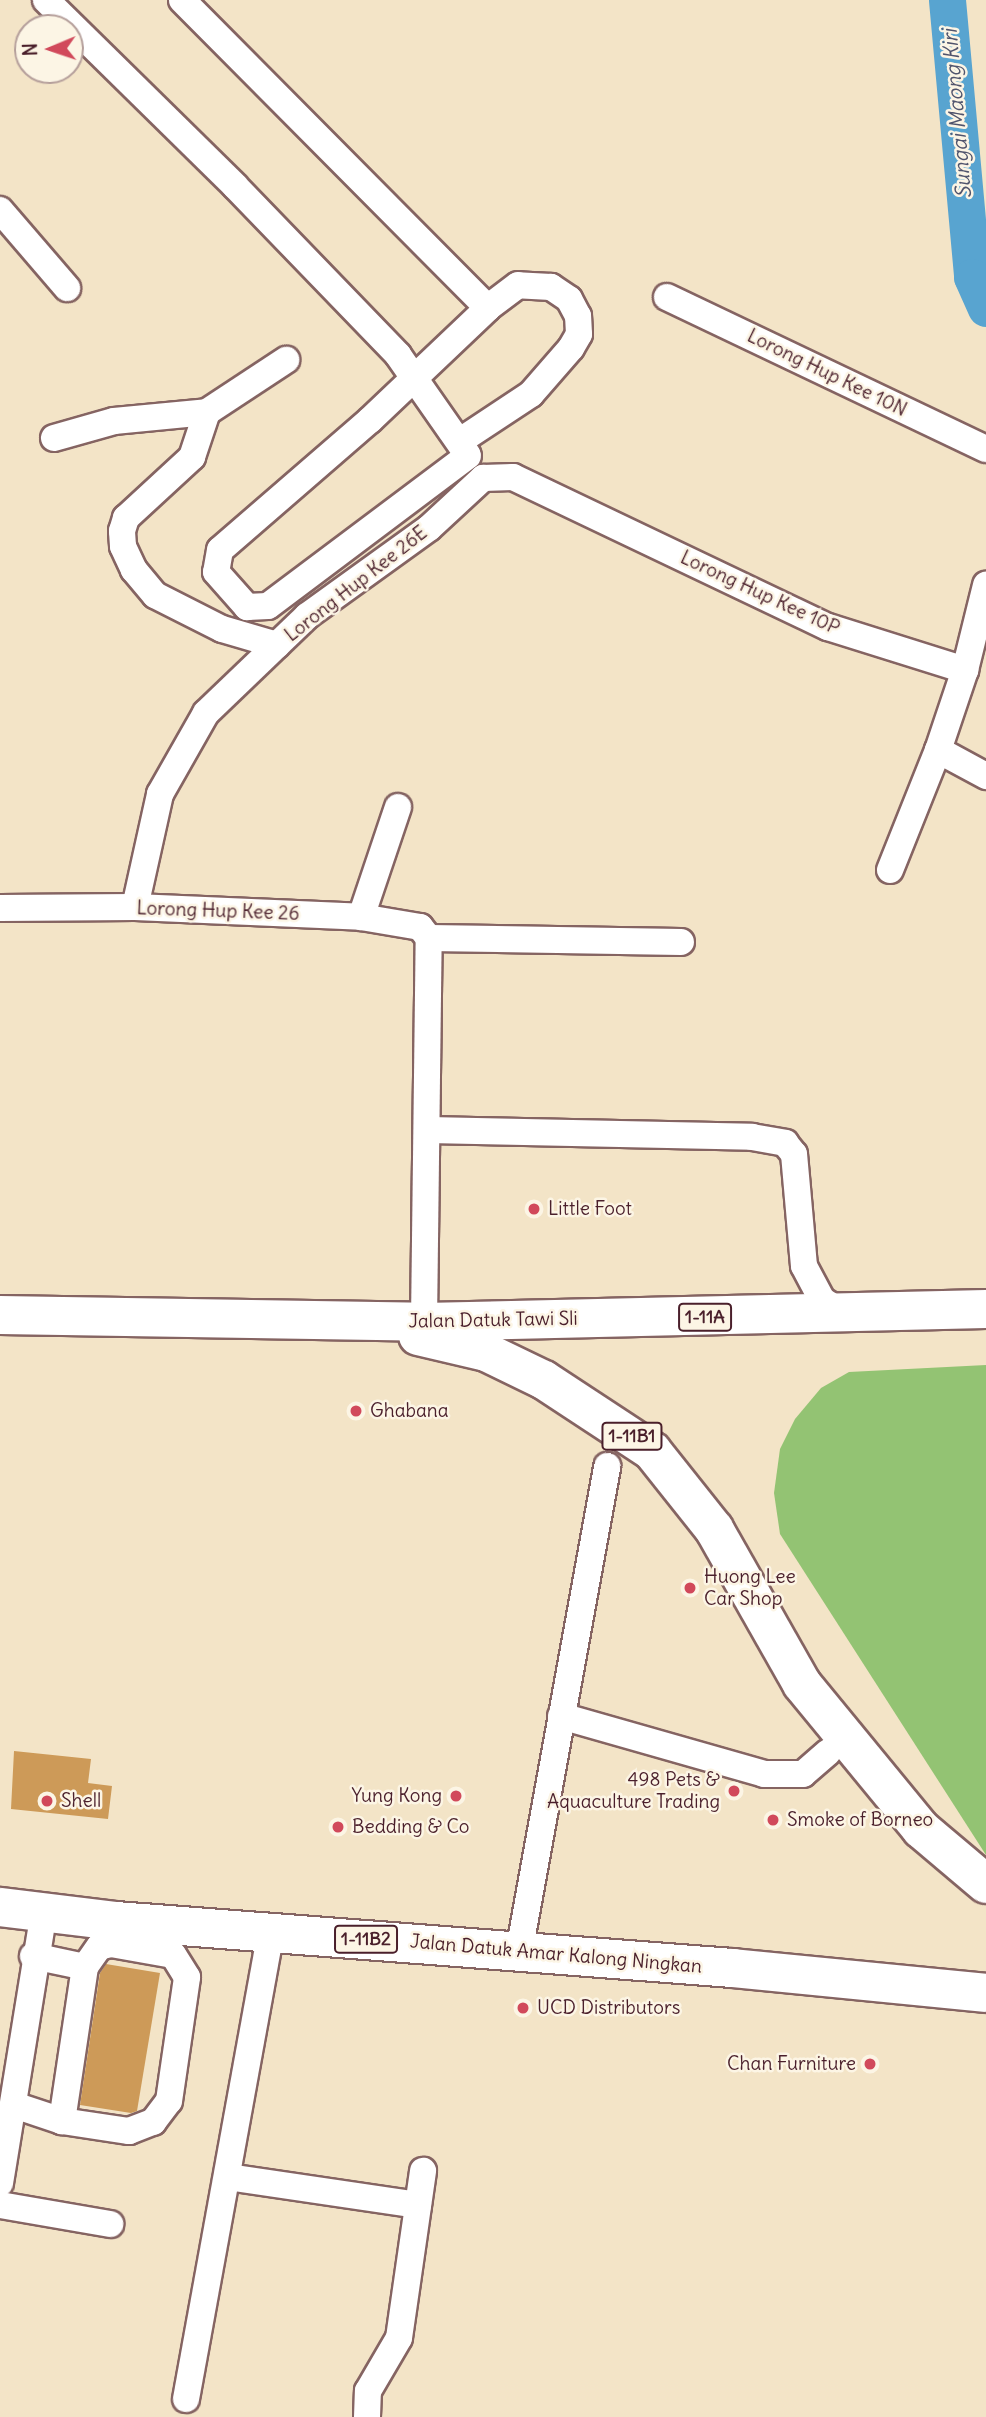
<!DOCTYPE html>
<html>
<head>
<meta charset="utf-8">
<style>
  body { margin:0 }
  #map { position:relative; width:986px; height:2417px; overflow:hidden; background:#f3e4c7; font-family:Delius,sans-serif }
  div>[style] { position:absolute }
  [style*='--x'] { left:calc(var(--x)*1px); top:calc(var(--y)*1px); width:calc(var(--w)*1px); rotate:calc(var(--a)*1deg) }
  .green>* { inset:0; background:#93c373 }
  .river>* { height:37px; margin:-18.5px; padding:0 18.5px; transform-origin:18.5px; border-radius:18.5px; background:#58a4d0 }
  .building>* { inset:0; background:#cd9a58 }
  .roads { filter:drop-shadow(2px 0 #856462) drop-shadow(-2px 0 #856462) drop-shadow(0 2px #856462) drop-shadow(0 -2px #856462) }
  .minor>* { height:26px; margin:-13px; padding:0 13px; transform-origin:13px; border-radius:13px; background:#fff }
  .highway>* { height:38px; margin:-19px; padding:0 19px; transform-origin:19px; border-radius:19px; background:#fff }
  .dots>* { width:19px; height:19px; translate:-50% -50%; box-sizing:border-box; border:4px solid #fcf5e5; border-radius:50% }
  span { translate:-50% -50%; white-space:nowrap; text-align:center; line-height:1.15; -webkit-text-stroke:5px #fcf5e5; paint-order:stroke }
  .shield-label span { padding:2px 5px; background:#fcf5e5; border:2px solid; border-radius:5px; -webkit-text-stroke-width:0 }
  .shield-label { font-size:18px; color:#4a1f2b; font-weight:700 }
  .street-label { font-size:19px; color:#4a1f2b }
  .poi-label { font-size:19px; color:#4a1f2b }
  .left { translate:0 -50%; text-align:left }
  .right { translate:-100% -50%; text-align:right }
  .water-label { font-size:21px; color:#50546d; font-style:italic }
  .north { position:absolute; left:14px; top:14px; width:70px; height:70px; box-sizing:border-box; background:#fcf5e5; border:2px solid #b59f9b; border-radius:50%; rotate:268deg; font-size:19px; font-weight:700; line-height:28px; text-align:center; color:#4a1f2b }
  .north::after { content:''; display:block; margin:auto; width:24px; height:32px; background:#d1495b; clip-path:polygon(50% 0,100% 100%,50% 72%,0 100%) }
</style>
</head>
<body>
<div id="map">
  <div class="green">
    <i style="clip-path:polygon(986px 1365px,986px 1855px,780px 1534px,774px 1493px,780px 1449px,795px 1419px,821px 1388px,849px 1372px)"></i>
  </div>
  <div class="river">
    <i style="--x:947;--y:0;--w:278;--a:84.8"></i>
    <i style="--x:972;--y:277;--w:34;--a:66"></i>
  </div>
  <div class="building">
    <i style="clip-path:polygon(14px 1751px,91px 1759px,88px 1783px,112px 1786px,108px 1819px,11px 1809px)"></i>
    <i style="clip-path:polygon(106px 1964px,160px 1973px,137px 2111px,131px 2113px,80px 2105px,100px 1973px)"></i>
  </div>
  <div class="roads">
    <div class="minor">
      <i style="--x:46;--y:0;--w:265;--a:44.5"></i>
      <i style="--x:235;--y:186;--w:235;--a:46"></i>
      <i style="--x:398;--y:355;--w:121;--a:55.1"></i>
      <i style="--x:182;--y:0;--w:434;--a:45.2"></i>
      <i style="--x:0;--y:210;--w:103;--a:49.3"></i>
      <i style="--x:667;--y:297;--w:353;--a:25.5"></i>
      <i style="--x:54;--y:438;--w:62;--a:-15.8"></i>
      <i style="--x:114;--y:421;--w:93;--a:-5.5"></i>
      <i style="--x:460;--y:441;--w:85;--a:-33.5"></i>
      <i style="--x:531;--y:394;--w:61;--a:-49"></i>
      <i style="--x:571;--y:348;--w:16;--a:-60"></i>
      <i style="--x:579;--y:334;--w:18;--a:-93"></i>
      <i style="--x:578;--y:316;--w:19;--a:-118"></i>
      <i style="--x:569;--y:299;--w:22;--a:-146"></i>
      <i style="--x:551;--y:287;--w:33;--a:-177"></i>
      <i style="--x:518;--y:285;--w:38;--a:143"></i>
      <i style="--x:488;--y:308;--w:163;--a:136.5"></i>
      <i style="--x:370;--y:420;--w:198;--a:139.1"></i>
      <i style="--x:220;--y:550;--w:22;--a:100"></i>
      <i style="--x:216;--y:572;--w:47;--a:48.5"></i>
      <i style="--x:247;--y:607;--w:21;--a:-3"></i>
      <i style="--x:268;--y:606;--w:250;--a:-36.9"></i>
      <i style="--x:277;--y:645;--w:57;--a:-163.8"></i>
      <i style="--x:222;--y:629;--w:75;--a:-153.1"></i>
      <i style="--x:155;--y:595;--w:33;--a:-130"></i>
      <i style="--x:134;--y:570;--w:26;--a:-115"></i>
      <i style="--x:123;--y:546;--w:15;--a:-94"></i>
      <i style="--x:122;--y:531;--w:14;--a:-73"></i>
      <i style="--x:126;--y:518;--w:90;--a:-42.7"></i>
      <i style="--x:192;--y:457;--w:47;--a:-71.6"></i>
      <i style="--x:207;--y:412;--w:95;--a:-33.4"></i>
      <i style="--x:965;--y:670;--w:84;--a:108.6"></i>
      <i style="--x:938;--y:750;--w:55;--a:28.4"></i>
      <i style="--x:890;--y:870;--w:129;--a:-68.2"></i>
      <i style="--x:135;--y:907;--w:116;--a:-77.5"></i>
      <i style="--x:160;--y:794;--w:93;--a:-60.4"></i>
      <i style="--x:206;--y:713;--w:140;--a:-43.8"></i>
      <i style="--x:307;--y:616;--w:150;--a:-35.8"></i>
      <i style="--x:429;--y:528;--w:74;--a:-42.8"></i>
      <i style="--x:483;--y:478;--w:30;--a:-2"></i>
      <i style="--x:513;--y:477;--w:349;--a:25.5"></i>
      <i style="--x:828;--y:627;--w:144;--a:17.4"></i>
      <i style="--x:965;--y:670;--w:88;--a:-76.1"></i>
      <i style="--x:0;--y:908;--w:135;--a:-0.4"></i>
      <i style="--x:135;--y:907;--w:226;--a:2.5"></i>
      <i style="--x:361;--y:917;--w:60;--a:9.6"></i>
      <i style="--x:420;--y:927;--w:14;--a:51"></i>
      <i style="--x:361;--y:917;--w:116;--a:-71.4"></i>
      <i style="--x:429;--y:938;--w:252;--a:0.9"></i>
      <i style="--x:428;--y:1130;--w:324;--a:1.2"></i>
      <i style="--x:752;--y:1137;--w:34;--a:10"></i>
      <i style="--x:785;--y:1143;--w:14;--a:51"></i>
      <i style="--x:794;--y:1154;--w:112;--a:84.9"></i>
      <i style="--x:804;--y:1266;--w:38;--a:62"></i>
      <i style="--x:822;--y:1300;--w:28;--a:32"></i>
      <i style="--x:424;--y:1322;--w:384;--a:-89.3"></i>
      <i style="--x:561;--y:1716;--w:211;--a:15.9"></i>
      <i style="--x:764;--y:1774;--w:39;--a:0"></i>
      <i style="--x:803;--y:1774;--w:33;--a:-41"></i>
      <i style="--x:519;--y:1952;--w:494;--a:-79.7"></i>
      <i style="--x:33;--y:1956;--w:53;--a:11.9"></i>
      <i style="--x:14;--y:2105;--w:51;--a:18.4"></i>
      <i style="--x:62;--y:2121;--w:68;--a:8.5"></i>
      <i style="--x:129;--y:2131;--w:26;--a:-21"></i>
      <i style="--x:153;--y:2122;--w:26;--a:-53"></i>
      <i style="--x:169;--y:2101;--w:125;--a:-81.7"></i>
      <i style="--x:187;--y:1977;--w:26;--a:-122"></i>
      <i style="--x:173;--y:1955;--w:63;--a:-169.9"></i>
      <i style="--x:111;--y:1944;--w:12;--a:166"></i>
      <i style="--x:99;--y:1947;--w:24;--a:125"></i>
      <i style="--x:85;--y:1967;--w:156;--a:98.5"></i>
      <i style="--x:228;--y:2177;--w:192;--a:8.4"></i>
      <i style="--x:0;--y:2183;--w:275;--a:-80.8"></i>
      <i style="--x:0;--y:2205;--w:112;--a:9.8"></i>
      <i style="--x:186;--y:2399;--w:475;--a:-79.7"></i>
      <i style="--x:367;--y:2417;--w:26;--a:-88"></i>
      <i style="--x:368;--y:2391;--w:61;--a:-59.7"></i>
      <i style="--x:399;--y:2338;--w:169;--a:-81.8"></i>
    </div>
    <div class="highway">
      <i style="--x:0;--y:1315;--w:424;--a:0.9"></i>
      <i style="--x:424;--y:1322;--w:562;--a:-1.33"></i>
      <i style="--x:418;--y:1336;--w:70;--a:13.2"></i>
      <i style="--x:486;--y:1352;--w:64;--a:25.8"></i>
      <i style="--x:544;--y:1380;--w:129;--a:33.3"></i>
      <i style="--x:652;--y:1451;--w:100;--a:51.5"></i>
      <i style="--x:714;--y:1529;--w:178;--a:60.4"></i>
      <i style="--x:802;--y:1684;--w:188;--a:50.6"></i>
      <i style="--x:921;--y:1829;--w:85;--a:40.2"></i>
      <i style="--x:0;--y:1907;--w:117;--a:6.9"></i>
      <i style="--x:116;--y:1921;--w:618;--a:4.36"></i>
      <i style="--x:732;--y:1968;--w:255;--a:5.6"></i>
    </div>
  </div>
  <div class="dots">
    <i style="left:534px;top:1209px;background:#d1495b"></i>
    <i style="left:356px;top:1411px;background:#d1495b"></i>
    <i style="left:690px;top:1588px;background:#d1495b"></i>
    <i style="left:734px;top:1791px;background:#d1495b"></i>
    <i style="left:456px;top:1796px;background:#d1495b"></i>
    <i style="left:47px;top:1801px;background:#d1495b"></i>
    <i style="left:773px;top:1820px;background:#d1495b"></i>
    <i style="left:338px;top:1827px;background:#d1495b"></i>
    <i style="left:523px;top:2008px;background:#d1495b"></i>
    <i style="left:870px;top:2064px;background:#d1495b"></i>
  </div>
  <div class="shield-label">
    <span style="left:705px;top:1317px">1-11A</span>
    <span style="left:632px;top:1436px">1-11B1</span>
    <span style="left:366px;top:1939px">1-11B2</span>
  </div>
  <div class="street-label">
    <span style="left:827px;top:373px;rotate:26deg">Lorong Hup Kee 10N</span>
    <span style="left:356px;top:584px;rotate:-38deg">Lorong Hup Kee 26E</span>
    <span style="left:760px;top:593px;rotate:25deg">Lorong Hup Kee 10P</span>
    <span style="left:218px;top:911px;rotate:2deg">Lorong Hup Kee 26</span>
    <span style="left:493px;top:1320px;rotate:-1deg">Jalan Datuk Tawi Sli</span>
    <span style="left:556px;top:1954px;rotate:5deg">Jalan Datuk Amar Kalong Ningkan</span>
  </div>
  <div class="poi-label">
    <span class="left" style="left:548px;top:1209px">Little Foot</span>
    <span class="left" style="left:370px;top:1411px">Ghabana</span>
    <span class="left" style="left:704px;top:1588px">Huong Lee<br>Car Shop</span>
    <span class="right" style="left:720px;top:1791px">498 Pets &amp;<br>Aquaculture Trading</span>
    <span class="right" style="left:442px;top:1796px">Yung Kong</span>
    <span class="left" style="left:61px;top:1801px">Shell</span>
    <span class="left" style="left:787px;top:1820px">Smoke of Borneo</span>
    <span class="left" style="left:352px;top:1827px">Bedding &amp; Co</span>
    <span class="left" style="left:537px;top:2008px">UCD Distributors</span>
    <span class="right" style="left:856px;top:2064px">Chan Furniture</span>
  </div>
  <div class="water-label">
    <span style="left:957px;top:114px;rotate:-95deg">Sungai Maong Kiri</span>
  </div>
  <div class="north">N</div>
</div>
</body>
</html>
